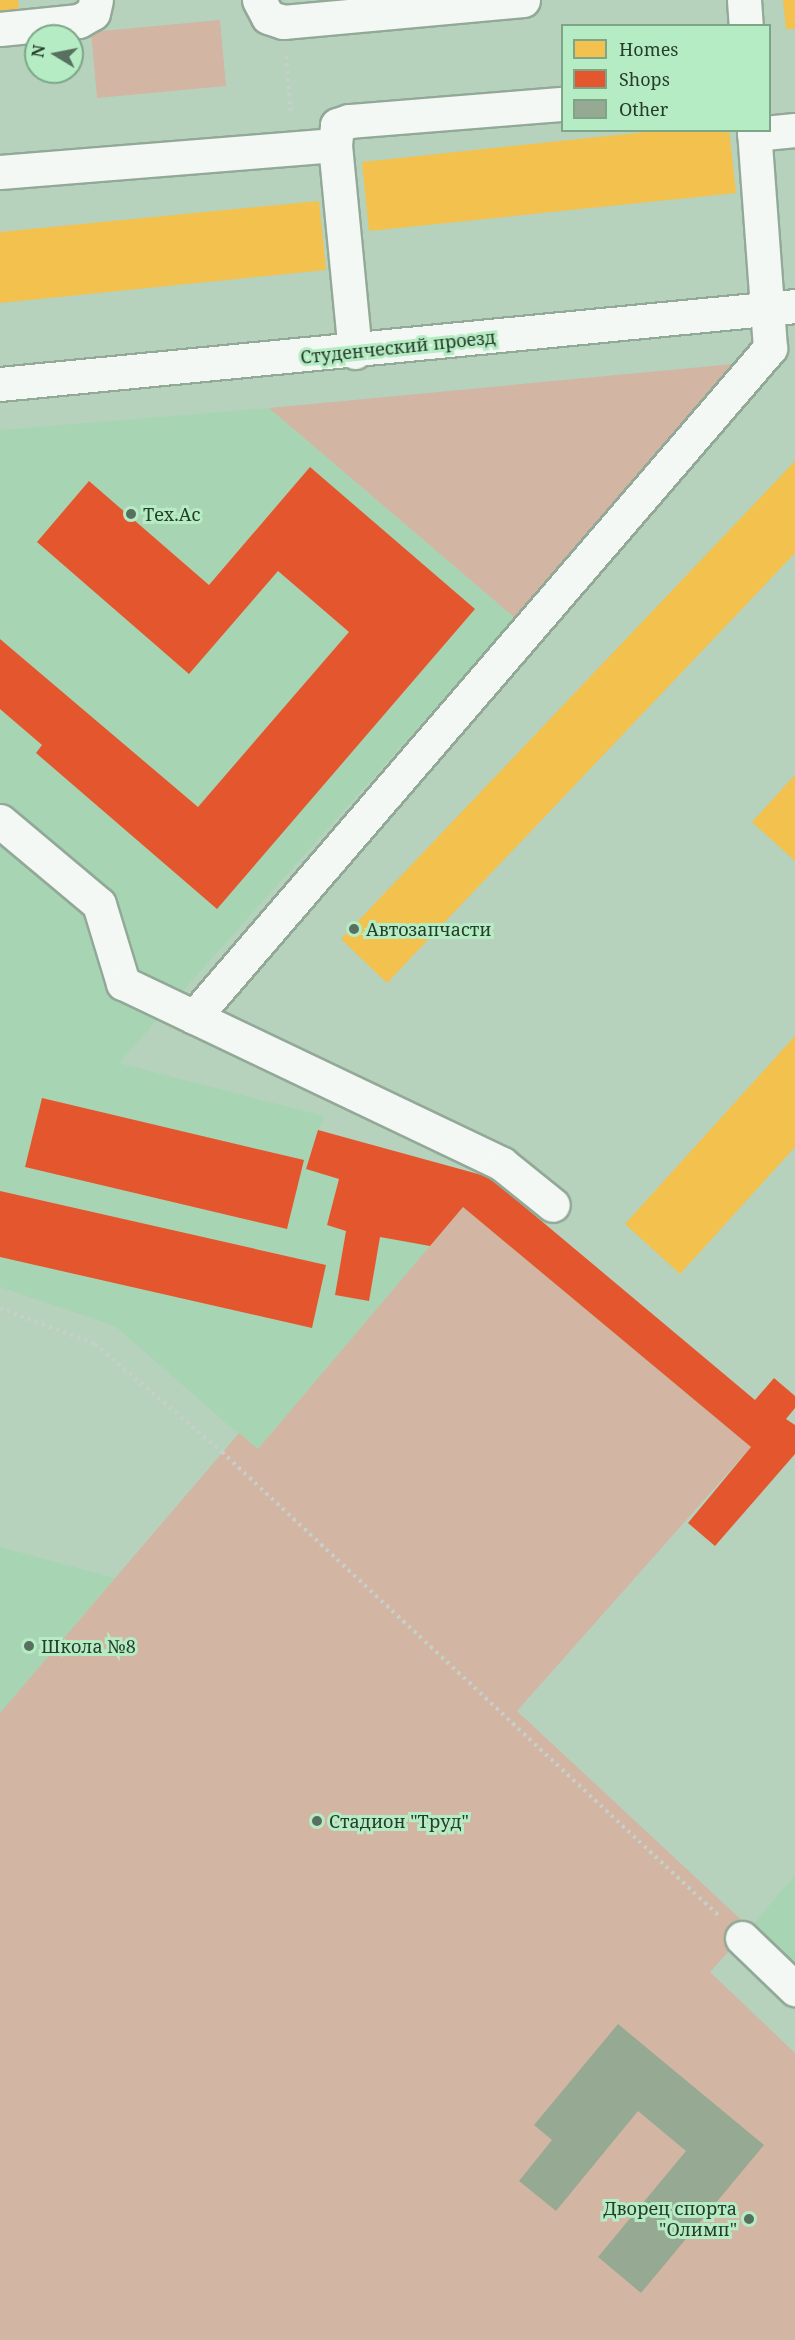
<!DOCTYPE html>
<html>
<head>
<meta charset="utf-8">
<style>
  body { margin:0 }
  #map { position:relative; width:795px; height:2340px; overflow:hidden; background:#b6d2bd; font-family:"Noto Serif",serif }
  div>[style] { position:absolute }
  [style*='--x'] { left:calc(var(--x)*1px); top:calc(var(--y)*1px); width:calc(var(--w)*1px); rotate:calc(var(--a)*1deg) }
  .built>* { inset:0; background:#a7d5b3 }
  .green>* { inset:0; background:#d3b5a3 }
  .homes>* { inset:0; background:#f2c14e }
  .shops>* { inset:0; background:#e4572e }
  .building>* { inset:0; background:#96aa93 }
  .path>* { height:4px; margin-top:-2px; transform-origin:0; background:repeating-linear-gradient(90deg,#c6cfc9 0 3px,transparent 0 7.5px) }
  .roads { filter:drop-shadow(2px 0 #93a998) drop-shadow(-2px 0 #93a998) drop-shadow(0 2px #93a998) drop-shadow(0 -2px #93a998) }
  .minor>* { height:33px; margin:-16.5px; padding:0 16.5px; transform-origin:16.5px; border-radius:16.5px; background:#f4f8f5 }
  .dots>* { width:16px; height:16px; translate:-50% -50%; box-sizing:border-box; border:3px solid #b6ecc3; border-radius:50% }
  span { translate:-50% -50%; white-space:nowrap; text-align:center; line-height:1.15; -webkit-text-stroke:6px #b6ecc3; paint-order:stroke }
  .street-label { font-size:18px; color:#263c2c }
  .poi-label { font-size:18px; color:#263c2c }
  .left { translate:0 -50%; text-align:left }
  .right { translate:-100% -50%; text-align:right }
  .legend { position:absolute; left:561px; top:24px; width:210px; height:108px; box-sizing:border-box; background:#b6ecc3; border:2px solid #7ca687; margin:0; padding:8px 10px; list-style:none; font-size:18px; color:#263c2c }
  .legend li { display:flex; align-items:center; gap:12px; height:30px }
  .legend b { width:30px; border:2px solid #7ca687 }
  .north { position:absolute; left:24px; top:24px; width:60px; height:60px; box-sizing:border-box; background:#b6ecc3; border:2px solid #7ca687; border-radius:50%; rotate:280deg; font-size:16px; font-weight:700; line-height:24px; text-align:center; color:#263c2c }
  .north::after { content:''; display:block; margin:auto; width:21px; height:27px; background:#58705f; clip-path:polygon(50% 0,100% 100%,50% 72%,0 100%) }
</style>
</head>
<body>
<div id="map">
  <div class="built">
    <i style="clip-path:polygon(269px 408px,515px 618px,119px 1063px,324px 1116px,319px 1130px,489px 1177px,257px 1450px,115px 1326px,0 1287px,0 430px)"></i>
    <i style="clip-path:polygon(0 1547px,115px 1578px,0 1713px)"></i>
    <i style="clip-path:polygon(795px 1875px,795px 1966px,750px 1928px)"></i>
  </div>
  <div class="green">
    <i style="clip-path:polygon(220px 20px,226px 86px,97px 98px,91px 32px)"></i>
    <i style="clip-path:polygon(744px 363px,515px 618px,269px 408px)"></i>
    <i style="clip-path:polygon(463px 1207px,751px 1447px,517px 1711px,750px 1928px,710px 1972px,795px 2053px,795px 2340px,0 2340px,0 1713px,239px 1433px,258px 1449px)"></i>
  </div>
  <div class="homes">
    <i style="clip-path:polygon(0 0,18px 0,19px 9px,0 11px)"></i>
    <i style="clip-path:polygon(783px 0,795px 0,795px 29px,786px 29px)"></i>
    <i style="clip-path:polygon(665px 130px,729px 130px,736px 193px,369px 231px,362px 162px)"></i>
    <i style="clip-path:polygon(319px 201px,326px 270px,0 303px,0 232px)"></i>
    <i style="clip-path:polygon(795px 461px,795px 553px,387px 983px,341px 939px)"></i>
    <i style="clip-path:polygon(795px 775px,795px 861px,752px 822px)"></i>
    <i style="clip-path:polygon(795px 1036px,795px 1147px,680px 1274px,625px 1224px)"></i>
  </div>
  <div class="shops">
    <i style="clip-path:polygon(310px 467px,475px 609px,217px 909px,36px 753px,42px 745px,0 709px,0 639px,198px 807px,349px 632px,278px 571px,189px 674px,37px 542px,89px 481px,209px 585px)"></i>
    <i style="clip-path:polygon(42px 1098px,304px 1160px,287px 1229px,25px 1167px)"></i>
    <i style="clip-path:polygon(318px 1130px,489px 1177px,755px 1400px,774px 1378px,795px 1396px,795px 1408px,786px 1419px,795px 1425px,795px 1454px,715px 1546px,688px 1523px,751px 1447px,463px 1207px,430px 1246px,380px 1237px,369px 1301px,335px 1295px,346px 1231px,327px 1225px,339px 1179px,306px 1169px)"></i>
    <i style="clip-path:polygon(0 1191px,326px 1265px,312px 1328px,0 1257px)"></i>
  </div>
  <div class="building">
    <i style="clip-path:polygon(618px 2024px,764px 2145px,641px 2293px,598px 2257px,686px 2151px,638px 2111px,556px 2211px,519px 2181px,552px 2140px,534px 2125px)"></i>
  </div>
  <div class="path">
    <i style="--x:286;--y:56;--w:58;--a:85.1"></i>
    <i style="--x:0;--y:1308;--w:102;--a:20.8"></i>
    <i style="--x:95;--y:1344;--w:167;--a:40.4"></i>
    <i style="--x:222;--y:1452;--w:679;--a:43.03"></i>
  </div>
  <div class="roads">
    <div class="minor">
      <i style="--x:259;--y:0;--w:19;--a:62"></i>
      <i style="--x:268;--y:17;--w:16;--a:18"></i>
      <i style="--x:283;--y:22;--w:241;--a:-5.2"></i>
      <i style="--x:744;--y:0;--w:26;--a:86"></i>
      <i style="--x:0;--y:29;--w:79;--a:-5.8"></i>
      <i style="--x:79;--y:21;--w:16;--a:-30"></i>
      <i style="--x:93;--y:13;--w:13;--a:-77"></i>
      <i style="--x:754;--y:134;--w:41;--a:-5.6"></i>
      <i style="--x:335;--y:145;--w:208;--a:84.5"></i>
      <i style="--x:0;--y:172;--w:336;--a:-4.6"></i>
      <i style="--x:335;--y:145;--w:20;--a:-84"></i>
      <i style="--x:337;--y:125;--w:13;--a:-18"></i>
      <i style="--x:349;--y:121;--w:214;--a:-4.6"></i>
      <i style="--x:0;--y:384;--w:799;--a:-5.6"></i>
      <i style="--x:0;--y:821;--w:129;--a:40"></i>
      <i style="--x:99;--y:904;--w:83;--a:73.1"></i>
      <i style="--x:123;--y:983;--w:420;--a:25.5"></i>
      <i style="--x:502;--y:1164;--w:65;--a:38.8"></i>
      <i style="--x:194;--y:1017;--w:883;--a:-49.27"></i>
      <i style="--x:770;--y:348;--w:219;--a:-94.2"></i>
      <i style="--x:742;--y:1938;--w:74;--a:43.9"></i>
    </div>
  </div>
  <div class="dots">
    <i style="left:131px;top:514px;background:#58705f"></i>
    <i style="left:354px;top:929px;background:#58705f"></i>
    <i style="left:29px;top:1646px;background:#58705f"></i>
    <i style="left:317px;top:1821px;background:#58705f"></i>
    <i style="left:749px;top:2219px;background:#58705f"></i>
  </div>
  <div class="street-label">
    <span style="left:398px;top:347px;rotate:-6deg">Студенческий проезд</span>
  </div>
  <div class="poi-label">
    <span class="left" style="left:143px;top:514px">Тех.Ас</span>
    <span class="left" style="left:366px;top:929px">Автозапчасти</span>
    <span class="left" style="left:41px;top:1646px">Школа №8</span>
    <span class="left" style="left:329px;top:1821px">Стадион "Труд"</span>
    <span class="right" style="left:737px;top:2219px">Дворец спорта<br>"Олимп"</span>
  </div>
  <ul class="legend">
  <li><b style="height:16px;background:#f2c14e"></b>Homes</li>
  <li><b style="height:16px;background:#e4572e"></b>Shops</li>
  <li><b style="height:16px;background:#96aa93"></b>Other</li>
  </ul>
  <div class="north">N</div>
</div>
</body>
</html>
